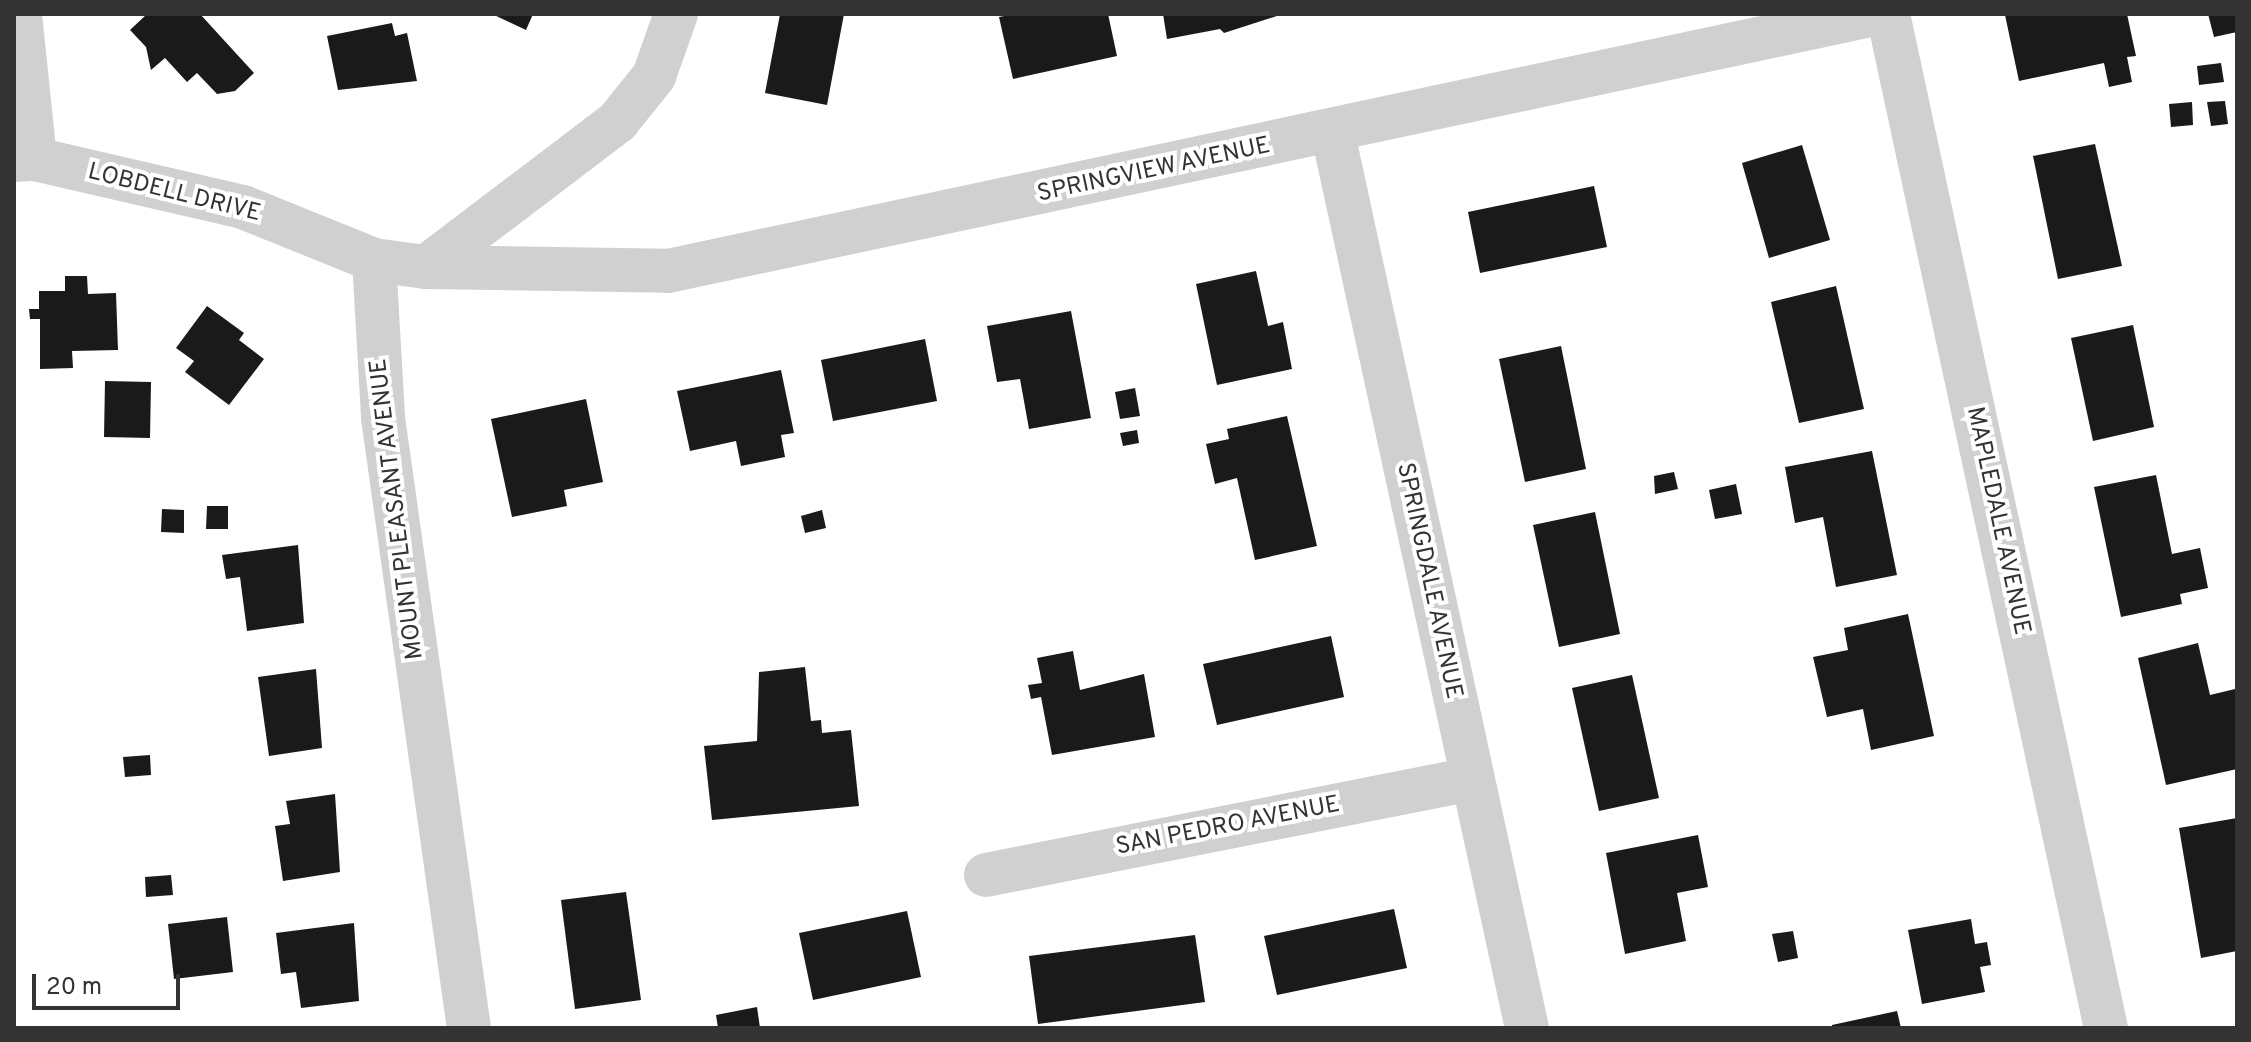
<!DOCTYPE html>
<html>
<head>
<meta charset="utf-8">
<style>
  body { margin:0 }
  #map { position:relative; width:2251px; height:1042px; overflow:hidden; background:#fff; font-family:Overpass,sans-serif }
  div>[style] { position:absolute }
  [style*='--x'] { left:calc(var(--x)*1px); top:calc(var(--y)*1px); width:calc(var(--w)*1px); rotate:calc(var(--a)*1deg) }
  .building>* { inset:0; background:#1a1a1a }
  .minor>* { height:44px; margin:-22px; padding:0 22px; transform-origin:22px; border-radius:22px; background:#d0d0d0 }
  span { translate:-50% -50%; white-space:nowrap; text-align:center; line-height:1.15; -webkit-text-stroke:8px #fff; paint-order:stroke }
  .street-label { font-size:24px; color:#333 }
  .frame { position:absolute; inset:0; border:16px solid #333; pointer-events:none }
  .scale { position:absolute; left:32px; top:974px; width:148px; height:36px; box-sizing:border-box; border:4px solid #333; border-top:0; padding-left:10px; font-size:24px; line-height:28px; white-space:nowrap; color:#333; -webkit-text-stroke:6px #fff; paint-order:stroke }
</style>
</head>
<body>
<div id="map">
  <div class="building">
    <i style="clip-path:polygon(147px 14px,200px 14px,254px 73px,235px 91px,217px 94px,197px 73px,187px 82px,165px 58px,151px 70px,146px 47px,130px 30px)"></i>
    <i style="clip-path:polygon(492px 14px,533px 14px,526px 30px)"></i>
    <i style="clip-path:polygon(780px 14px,844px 14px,827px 105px,765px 93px)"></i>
    <i style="clip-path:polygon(1015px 14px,1108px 14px,1117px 56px,1013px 79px,999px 17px)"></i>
    <i style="clip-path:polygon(1163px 14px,1280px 14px,1280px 15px,1224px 33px,1220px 29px,1167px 39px)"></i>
    <i style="clip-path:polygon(2127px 14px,2136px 56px,2127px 57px,2132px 82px,2109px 87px,2104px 63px,2019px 81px,2005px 15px)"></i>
    <i style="clip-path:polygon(2208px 14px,2237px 14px,2237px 32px,2214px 37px)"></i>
    <i style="clip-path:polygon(392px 23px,395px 36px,407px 33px,417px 81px,338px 90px,327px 36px)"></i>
    <i style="clip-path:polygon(2221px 63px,2224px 82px,2199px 85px,2197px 66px)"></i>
    <i style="clip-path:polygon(2225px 101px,2228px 124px,2211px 126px,2207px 102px)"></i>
    <i style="clip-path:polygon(2192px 102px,2193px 125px,2171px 127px,2169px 104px)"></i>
    <i style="clip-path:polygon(2095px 144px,2122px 266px,2058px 279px,2033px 156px)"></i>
    <i style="clip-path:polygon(1802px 145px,1830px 240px,1769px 258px,1742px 163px)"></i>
    <i style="clip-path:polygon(1594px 186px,1607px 247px,1480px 273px,1468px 212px)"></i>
    <i style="clip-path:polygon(1256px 271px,1268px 326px,1283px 322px,1292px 369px,1217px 385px,1196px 284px)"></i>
    <i style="clip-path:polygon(65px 276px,87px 276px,88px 294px,116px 293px,118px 350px,72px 351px,73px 368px,40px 369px,40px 319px,30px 319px,29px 309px,39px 309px,39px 291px,65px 291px)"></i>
    <i style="clip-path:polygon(1836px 286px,1864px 409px,1799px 423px,1771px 302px)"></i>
    <i style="clip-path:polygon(207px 306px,244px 333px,239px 340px,264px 359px,229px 405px,185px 372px,194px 361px,176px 348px)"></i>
    <i style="clip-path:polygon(1071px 311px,1091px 418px,1029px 429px,1020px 379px,997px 382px,987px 326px)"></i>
    <i style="clip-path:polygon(2133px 325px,2154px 427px,2093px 441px,2071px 338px)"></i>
    <i style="clip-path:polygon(925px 339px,937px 401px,833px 421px,821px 360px)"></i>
    <i style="clip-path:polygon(1561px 346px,1586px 469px,1525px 482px,1499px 359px)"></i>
    <i style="clip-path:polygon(781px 370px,794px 433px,781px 435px,785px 457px,741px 466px,736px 441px,690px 451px,677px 391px)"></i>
    <i style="clip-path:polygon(105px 381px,151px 382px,150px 438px,104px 437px)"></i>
    <i style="clip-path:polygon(1135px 388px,1140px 416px,1120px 419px,1115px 392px)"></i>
    <i style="clip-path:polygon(586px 399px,603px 482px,564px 490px,567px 506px,512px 517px,491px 419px)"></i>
    <i style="clip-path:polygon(1287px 416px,1317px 546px,1255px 560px,1237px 478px,1215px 484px,1206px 444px,1229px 439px,1227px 429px)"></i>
    <i style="clip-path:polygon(1137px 430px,1139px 443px,1123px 446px,1120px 433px)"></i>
    <i style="clip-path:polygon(1872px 451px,1897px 575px,1836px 587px,1823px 517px,1795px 523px,1785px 467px)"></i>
    <i style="clip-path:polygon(1674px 472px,1678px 489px,1655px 494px,1654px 476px)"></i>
    <i style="clip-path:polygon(2156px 475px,2172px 554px,2200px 548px,2208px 588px,2180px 594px,2182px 604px,2121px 617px,2094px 487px)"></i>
    <i style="clip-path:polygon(1736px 484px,1742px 514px,1715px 519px,1709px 490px)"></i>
    <i style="clip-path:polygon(207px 506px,228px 506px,228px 529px,206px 529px)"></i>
    <i style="clip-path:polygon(162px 509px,184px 510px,184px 533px,161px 532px)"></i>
    <i style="clip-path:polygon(822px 510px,826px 528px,805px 533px,801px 516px)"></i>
    <i style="clip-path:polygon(1595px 512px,1620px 634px,1559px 647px,1533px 525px)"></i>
    <i style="clip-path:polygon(298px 545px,304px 623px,247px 631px,240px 577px,226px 579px,222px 555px)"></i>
    <i style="clip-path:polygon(1908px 614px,1934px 736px,1871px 750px,1863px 709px,1827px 717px,1813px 657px,1848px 650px,1844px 628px)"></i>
    <i style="clip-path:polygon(1331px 636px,1344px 697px,1217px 725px,1203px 664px)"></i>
    <i style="clip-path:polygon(2198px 643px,2210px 695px,2235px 689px,2237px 769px,2166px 785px,2138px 658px)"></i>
    <i style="clip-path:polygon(1073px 651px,1080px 690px,1144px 674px,1155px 737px,1052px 755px,1041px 697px,1031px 699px,1028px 685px,1042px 683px,1037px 658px)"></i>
    <i style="clip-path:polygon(805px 667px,811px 721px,821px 720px,822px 733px,851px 730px,859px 806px,712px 820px,704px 746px,757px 741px,759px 672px)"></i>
    <i style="clip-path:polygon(316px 669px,322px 748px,269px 756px,258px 677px)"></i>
    <i style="clip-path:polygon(1632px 675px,1659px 798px,1599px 811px,1572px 688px)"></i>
    <i style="clip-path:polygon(150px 755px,151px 775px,125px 777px,123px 757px)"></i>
    <i style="clip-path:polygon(335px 794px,340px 872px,283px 881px,275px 826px,290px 824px,286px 801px)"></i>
    <i style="clip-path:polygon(2237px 818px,2237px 951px,2201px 958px,2179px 828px)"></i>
    <i style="clip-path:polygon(1698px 835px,1708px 887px,1677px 893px,1686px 941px,1625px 954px,1606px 853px)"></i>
    <i style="clip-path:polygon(171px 875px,173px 895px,146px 897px,145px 877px)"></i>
    <i style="clip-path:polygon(626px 892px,641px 1000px,575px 1009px,561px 900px)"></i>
    <i style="clip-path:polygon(1394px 909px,1407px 968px,1277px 995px,1264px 936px)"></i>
    <i style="clip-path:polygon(907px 911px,921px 977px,813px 1000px,799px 933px)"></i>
    <i style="clip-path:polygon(227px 917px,233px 972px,174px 979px,168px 924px)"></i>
    <i style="clip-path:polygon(1971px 919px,1975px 944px,1987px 942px,1991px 965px,1980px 967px,1985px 992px,1922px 1004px,1908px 930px)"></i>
    <i style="clip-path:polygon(354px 923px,359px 1001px,301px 1008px,296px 972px,281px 974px,276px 933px)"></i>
    <i style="clip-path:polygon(1793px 931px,1798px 958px,1778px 962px,1772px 934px)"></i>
    <i style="clip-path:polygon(1195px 935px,1205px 1002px,1038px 1024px,1029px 956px)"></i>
    <i style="clip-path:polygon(757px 1007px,760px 1028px,718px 1028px,716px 1015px)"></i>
    <i style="clip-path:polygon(1897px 1011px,1901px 1028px,1832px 1028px,1832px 1025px)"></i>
  </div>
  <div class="minor">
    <i style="--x:20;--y:14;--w:146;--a:84.1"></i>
    <i style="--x:1888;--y:14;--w:1037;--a:77.87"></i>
    <i style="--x:1333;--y:134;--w:915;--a:77.76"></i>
    <i style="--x:14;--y:160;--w:21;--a:-3"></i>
    <i style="--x:35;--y:159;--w:213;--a:13"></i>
    <i style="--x:243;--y:207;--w:141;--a:22"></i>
    <i style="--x:374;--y:260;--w:52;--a:7.7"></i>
    <i style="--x:426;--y:267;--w:242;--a:0.9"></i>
    <i style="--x:668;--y:271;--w:1234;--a:-12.02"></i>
    <i style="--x:374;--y:260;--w:158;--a:86.7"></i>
    <i style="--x:383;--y:418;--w:616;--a:81.98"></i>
    <i style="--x:426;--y:267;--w:241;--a:-37.2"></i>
    <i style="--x:618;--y:121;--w:58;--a:-51.3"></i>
    <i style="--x:654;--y:76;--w:66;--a:-70.5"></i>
    <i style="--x:986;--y:875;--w:494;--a:-11.2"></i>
  </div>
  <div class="street-label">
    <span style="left:1154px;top:171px;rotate:-12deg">SPRINGVIEW AVENUE</span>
    <span style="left:174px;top:194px;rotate:14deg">LOBDELL DRIVE</span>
    <span style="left:398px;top:509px;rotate:-97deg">MOUNT PLEASANT AVENUE</span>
    <span style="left:1997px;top:521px;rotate:78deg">MAPLEDALE AVENUE</span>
    <span style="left:1428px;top:581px;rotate:78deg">SPRINGDALE AVENUE</span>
    <span style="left:1228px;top:827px;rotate:-11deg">SAN PEDRO AVENUE</span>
  </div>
  <div class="frame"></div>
  <div class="scale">20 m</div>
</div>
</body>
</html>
